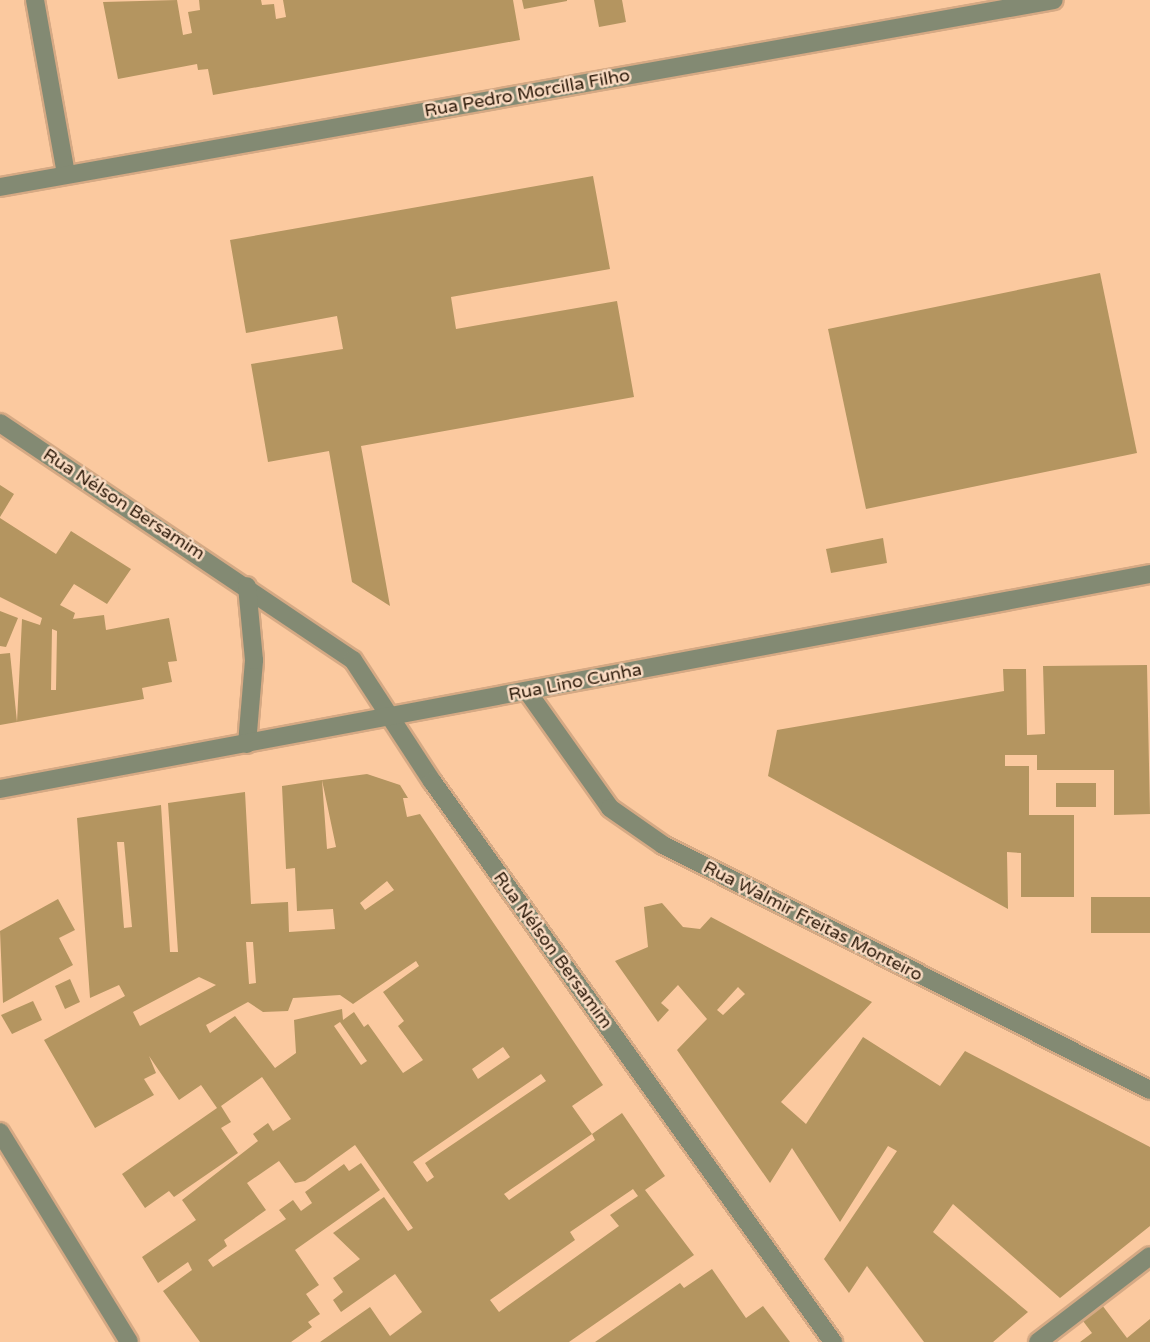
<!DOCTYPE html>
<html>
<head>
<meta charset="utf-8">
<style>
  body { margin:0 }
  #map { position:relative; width:1150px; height:1342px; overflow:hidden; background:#fbc99f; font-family:"Varela Round",sans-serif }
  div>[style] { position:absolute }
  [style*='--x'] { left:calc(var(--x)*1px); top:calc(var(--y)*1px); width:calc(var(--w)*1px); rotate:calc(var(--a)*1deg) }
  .building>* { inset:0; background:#b49560 }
  .roads { filter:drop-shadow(2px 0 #d5a984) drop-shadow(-2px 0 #d5a984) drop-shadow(0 2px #d5a984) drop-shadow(0 -2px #d5a984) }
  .service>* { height:18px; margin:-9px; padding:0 9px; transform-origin:9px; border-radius:9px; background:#838a73 }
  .minor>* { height:18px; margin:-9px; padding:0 9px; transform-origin:9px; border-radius:9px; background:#838a73 }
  span { translate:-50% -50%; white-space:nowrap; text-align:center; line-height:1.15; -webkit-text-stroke:5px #fadbc2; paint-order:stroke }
  .street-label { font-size:18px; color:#2a1808 }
</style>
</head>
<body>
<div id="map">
  <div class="building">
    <i style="clip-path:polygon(177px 0,183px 35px,192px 33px,188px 12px,200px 10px,199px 0,261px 0,262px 5px,274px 4px,276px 19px,286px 17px,283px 0,513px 0,520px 40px,213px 95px,208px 69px,198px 70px,197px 64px,118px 79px,103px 2px)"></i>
    <i style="clip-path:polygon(522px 0,567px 0,567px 1px,524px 9px)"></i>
    <i style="clip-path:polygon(594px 0,622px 0,626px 22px,599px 27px)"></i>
    <i style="clip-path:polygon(593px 176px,610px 269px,451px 297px,456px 329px,617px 301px,634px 397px,361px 446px,390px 606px,352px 582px,329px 451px,268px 462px,251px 364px,343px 349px,337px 316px,246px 333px,230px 240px)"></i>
    <i style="clip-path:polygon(1100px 273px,1137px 453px,866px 509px,828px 329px)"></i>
    <i style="clip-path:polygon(0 485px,14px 494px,0 517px)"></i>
    <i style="clip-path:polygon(evenodd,0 518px,56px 554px,71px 531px,131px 569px,107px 604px,74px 584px,60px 605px,75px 613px,73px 619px,104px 615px,106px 630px,169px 618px,177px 661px,168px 662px,172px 682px,142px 688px,144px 699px,17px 722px,22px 619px,40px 625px,42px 618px,0 597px,0 518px,52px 629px,57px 631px,56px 690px,51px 690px,52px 629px)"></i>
    <i style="clip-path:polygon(883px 538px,887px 563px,831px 573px,826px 549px)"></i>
    <i style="clip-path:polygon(0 611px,18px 618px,6px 647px,0 646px)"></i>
    <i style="clip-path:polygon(10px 653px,17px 722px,0 725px,0 654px)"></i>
    <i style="clip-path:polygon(1147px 665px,1150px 814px,1114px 815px,1114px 770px,1037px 770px,1037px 755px,1005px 755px,1005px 766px,1029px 766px,1029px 815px,1074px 815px,1074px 897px,1021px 897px,1021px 853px,1007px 852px,1008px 909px,768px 776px,777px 730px,1004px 691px,1003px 669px,1026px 669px,1027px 735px,1045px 734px,1043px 666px)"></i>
    <i style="clip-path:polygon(evenodd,367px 774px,400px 785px,408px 798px,403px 798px,407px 817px,420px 814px,603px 1085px,572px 1106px,592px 1134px,504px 1194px,509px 1200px,595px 1140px,592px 1134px,622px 1113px,665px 1176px,645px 1190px,694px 1255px,569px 1342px,320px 1342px,370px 1307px,390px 1336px,422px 1312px,395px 1274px,341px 1312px,333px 1300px,343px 1292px,333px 1278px,360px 1259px,333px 1233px,384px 1197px,408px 1231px,413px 1228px,355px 1145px,305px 1181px,295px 1183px,279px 1161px,247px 1183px,266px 1210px,224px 1240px,227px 1246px,208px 1260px,213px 1267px,286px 1219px,279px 1210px,293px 1200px,301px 1211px,312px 1203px,305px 1192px,344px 1164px,349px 1171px,361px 1163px,380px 1190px,295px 1250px,319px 1285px,306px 1294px,320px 1314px,308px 1322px,312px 1327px,291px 1342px,200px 1342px,163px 1291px,192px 1270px,188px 1262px,158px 1283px,142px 1257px,196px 1220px,182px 1200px,258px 1141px,253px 1134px,268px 1123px,273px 1131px,291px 1119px,262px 1077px,221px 1106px,231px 1122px,221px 1128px,238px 1153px,174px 1197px,169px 1191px,145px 1208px,122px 1174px,217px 1108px,201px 1085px,179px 1100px,149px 1056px,156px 1073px,144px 1079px,154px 1095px,95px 1128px,44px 1040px,125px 996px,119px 985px,90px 998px,77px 818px,161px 805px,170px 952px,178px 952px,168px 803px,245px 792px,251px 904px,288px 902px,289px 932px,335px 929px,333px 909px,297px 911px,295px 868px,286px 869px,282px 786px,322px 780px,327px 849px,336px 847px,322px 780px,367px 774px,117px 842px,124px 842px,132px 927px,124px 928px,117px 842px,367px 774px,387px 881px,394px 890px,365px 910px,360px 903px,387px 881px,367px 774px,246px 942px,253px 942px,256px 983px,249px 984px,246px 942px,367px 774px,416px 961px,419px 966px,383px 992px,404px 1021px,398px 1026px,423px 1060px,403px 1073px,368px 1024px,364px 1027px,354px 1012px,343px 1020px,342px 1009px,294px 1020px,296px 1053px,275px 1068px,235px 1016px,210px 1033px,206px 1025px,248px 1002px,263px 1012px,288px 1011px,293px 998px,340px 995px,353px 1004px,416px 961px,367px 774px,199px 977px,216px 985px,140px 1026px,133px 1012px,199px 977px,367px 774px,340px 1022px,367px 1061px,361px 1065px,334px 1026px,340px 1022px,367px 774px,503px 1047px,510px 1057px,478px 1079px,472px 1069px,503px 1047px,367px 774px,541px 1074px,546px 1081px,425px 1163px,434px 1177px,427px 1182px,413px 1162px,541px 1074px,367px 774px,633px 1189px,638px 1196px,610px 1215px,619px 1226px,499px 1312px,490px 1300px,575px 1240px,570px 1232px,633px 1189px)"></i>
    <i style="clip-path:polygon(1056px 783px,1096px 783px,1096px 807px,1056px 807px)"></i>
    <i style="clip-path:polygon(1091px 897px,1150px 897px,1150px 933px,1091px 933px)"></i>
    <i style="clip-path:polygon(58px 899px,75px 930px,59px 938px,73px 965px,3px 1003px,0 931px)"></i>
    <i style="clip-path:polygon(evenodd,662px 903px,683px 927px,700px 929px,711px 917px,872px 1002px,781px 1102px,806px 1124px,863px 1037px,940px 1086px,965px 1051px,1150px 1147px,1150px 1226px,1060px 1298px,953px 1204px,933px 1232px,1028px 1312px,993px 1342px,924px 1342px,867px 1266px,849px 1293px,824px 1259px,897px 1151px,888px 1146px,840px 1222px,792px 1148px,770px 1183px,677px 1050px,707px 1019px,678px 985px,661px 1003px,669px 1010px,658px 1022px,615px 961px,648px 947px,644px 907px,662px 903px,738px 987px,745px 994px,723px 1015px,717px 1010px,738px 987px)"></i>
    <i style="clip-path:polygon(70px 979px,80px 1002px,65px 1009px,55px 986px)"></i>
    <i style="clip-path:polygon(33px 1001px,42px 1020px,12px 1034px,1px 1015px)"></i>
    <i style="clip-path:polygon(712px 1269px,746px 1318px,763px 1306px,790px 1342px,595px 1342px,680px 1283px,684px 1288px)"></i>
    <i style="clip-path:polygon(1102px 1305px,1127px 1338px,1150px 1319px,1150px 1342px,1080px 1342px,1092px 1333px,1083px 1321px)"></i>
  </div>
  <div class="roads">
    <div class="service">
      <i style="--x:1038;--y:1342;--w:141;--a:-37.5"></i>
    </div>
    <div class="minor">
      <i style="--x:35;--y:0;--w:177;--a:79.9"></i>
      <i style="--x:0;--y:187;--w:1070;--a:-10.06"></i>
      <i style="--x:0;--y:423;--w:425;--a:33.9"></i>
      <i style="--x:353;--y:660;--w:145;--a:56.9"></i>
      <i style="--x:432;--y:781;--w:690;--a:54.44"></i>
      <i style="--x:527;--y:691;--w:143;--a:54.6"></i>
      <i style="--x:610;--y:808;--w:65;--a:34.9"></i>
      <i style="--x:663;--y:845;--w:545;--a:26.71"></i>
      <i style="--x:247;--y:744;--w:84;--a:-85.2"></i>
      <i style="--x:254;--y:660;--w:74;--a:-95.4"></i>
      <i style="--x:0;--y:789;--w:1170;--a:-10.59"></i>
      <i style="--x:0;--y:1132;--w:246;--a:58.4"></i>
    </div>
  </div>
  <div class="street-label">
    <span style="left:527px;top:93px;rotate:-10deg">Rua Pedro Morcilla Filho</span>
    <span style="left:124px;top:504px;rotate:33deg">Rua Nélson Bersamim</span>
    <span style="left:575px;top:682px;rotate:-11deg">Rua Lino Cunha</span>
    <span style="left:813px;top:921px;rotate:27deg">Rua Walmir Freitas Monteiro</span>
    <span style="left:553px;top:950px;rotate:54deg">Rua Nélson Bersamim</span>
  </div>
</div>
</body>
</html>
